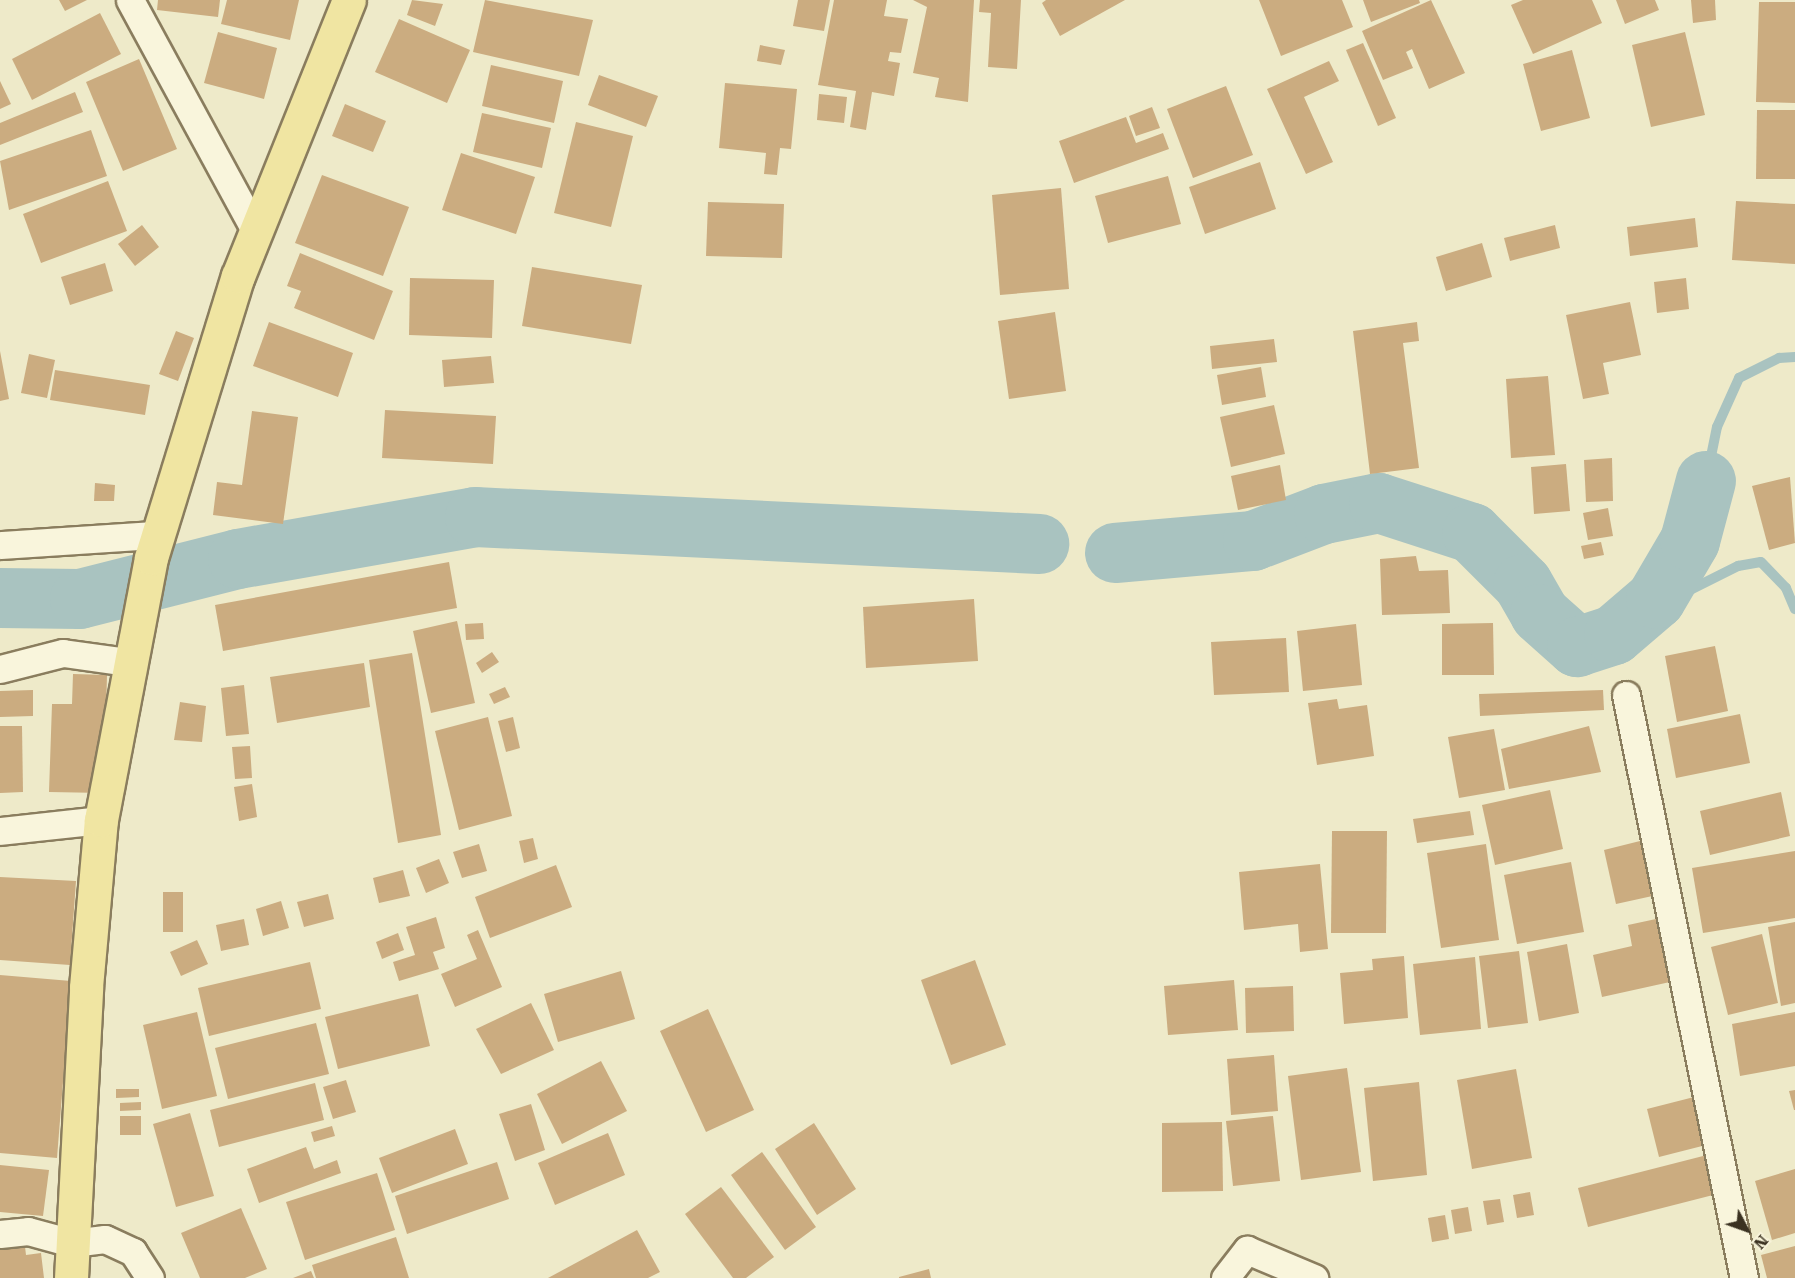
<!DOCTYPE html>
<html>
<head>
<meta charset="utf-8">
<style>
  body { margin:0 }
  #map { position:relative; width:1795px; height:1278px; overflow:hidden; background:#eeeac9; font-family:"Roboto Serif",serif }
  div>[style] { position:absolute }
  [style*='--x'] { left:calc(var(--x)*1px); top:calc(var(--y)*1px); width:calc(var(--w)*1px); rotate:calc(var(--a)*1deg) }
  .stream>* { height:10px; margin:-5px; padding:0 5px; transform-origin:5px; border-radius:5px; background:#a9c3c0 }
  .river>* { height:60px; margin:-30px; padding:0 30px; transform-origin:30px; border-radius:30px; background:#a9c3c0 }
  .building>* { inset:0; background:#cbac80 }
  .roads { filter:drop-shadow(2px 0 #8a7d5e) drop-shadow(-2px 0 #8a7d5e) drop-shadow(0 2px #8a7d5e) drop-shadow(0 -2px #8a7d5e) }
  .street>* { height:27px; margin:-13.5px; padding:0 13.5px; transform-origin:13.5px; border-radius:13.5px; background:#f9f5dc }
  .primary>* { height:33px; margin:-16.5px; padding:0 16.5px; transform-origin:16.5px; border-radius:16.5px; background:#f0e5a2 }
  span { translate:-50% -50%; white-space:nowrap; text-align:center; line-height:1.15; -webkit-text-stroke:5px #f6f2d8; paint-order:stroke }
  .north { position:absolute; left:1717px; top:1200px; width:60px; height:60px; -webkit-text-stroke:4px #f6f2d8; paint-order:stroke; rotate:131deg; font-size:16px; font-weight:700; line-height:24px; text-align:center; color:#3b3221 }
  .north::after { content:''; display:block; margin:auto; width:21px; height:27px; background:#3b3221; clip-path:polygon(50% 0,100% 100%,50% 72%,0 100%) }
</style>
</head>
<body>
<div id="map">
  <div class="stream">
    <i style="--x:1706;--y:481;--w:55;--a:-78.5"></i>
    <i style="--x:1717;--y:427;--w:54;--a:-65.8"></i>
    <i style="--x:1739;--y:378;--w:45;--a:-26.6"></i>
    <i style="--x:1779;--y:358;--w:16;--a:-4"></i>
    <i style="--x:1632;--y:619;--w:119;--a:-26.6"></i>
    <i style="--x:1738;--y:566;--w:23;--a:-10"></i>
    <i style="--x:1761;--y:562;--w:36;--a:46"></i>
    <i style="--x:1786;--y:588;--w:23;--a:67"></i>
  </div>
  <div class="river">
    <i style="--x:1115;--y:553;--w:139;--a:-5"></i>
    <i style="--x:1253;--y:541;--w:76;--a:-20.8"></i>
    <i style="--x:1324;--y:514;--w:56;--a:-11.3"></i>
    <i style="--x:1379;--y:503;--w:98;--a:17.9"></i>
    <i style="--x:1472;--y:533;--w:72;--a:45"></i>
    <i style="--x:1523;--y:584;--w:34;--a:60"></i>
    <i style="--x:1540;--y:614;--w:50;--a:41.7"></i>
    <i style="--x:1577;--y:647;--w:39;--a:-18"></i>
    <i style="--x:1614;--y:635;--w:55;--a:-40.6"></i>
    <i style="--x:1656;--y:599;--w:67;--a:-59.6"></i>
    <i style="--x:1690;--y:541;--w:62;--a:-75.1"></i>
    <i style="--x:0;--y:598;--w:80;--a:0.7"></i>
    <i style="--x:80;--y:599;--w:163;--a:-14.2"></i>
    <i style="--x:238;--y:559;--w:241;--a:-10"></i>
    <i style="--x:475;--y:517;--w:565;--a:2.74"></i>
  </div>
  <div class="building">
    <i style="clip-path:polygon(59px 0,87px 0,65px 11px)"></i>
    <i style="clip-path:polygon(158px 0,220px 0,218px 17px,157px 10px)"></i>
    <i style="clip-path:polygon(227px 0,299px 0,290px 40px,221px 24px)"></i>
    <i style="clip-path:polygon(412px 0,443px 4px,435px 26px,407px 15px)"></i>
    <i style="clip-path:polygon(485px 0,593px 20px,579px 76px,473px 52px)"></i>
    <i style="clip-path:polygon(798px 0,830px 0,824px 31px,793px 26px)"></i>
    <i style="clip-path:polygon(834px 0,887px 0,884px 16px,908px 19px,901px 53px,890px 52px,888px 61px,900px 63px,894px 96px,872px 92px,866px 130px,850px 127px,856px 91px,818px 85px)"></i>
    <i style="clip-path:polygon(913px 0,974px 0,968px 102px,935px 97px,939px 78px,913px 73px,927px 7px)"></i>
    <i style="clip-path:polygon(980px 0,1021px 0,1017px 69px,988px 67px,991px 13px,979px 12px)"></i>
    <i style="clip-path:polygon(1046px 0,1125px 0,1060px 36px,1042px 3px)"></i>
    <i style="clip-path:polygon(1259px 0,1342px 0,1353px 27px,1281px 56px)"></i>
    <i style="clip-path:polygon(1363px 0,1419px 0,1420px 3px,1371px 22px)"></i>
    <i style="clip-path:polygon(1431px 0,1465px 73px,1429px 89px,1412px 49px,1406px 52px,1413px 68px,1383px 80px,1362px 31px)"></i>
    <i style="clip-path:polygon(1523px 0,1592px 0,1602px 23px,1533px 54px,1511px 5px)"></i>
    <i style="clip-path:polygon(1616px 0,1655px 0,1659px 10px,1625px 24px)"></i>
    <i style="clip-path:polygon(1691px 0,1715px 0,1716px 20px,1693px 23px)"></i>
    <i style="clip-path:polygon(1759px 2px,1795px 2px,1795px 103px,1756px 102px)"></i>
    <i style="clip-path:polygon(100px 13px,121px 54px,32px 100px,12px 59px)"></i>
    <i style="clip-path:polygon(399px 19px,470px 50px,447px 103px,375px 72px)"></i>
    <i style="clip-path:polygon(218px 32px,277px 48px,264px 99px,204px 83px)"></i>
    <i style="clip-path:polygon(1685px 32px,1705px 115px,1651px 127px,1632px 45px)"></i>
    <i style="clip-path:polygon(1363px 43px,1396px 118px,1378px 126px,1346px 50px)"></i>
    <i style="clip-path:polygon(760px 45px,785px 50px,781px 65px,757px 61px)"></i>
    <i style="clip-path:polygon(1572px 50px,1590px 118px,1541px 131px,1523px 64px)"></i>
    <i style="clip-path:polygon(139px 59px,177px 149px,123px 171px,86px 82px)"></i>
    <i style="clip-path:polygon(1329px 61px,1339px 81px,1304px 97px,1333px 162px,1306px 174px,1267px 89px)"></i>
    <i style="clip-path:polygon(491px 65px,563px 81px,554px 123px,482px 106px)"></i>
    <i style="clip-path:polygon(599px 75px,658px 96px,646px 127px,588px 105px)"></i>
    <i style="clip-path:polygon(0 81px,11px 104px,0 109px)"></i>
    <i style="clip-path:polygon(725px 83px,797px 89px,791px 149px,780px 148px,777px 175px,764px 174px,766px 153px,719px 148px)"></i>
    <i style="clip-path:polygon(1226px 86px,1253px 155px,1193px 178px,1167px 109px)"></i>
    <i style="clip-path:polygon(75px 92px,83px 112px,0 145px,0 123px)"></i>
    <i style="clip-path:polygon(819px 94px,847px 97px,844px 123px,817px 120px)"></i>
    <i style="clip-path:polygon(345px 104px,386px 121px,373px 152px,332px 136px)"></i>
    <i style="clip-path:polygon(1152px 107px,1160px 128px,1136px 136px,1129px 116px)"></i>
    <i style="clip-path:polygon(1757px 110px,1795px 110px,1795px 179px,1756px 179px)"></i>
    <i style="clip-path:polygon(482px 113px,551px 128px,542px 168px,473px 152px)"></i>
    <i style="clip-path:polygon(1126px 117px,1136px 143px,1163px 133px,1169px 149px,1074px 183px,1059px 141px)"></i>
    <i style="clip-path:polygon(576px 122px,633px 136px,611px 227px,554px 213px)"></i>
    <i style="clip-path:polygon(91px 130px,107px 176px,9px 210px,0 161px)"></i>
    <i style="clip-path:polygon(461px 153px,535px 177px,516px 234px,442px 210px)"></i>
    <i style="clip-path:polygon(1260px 162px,1276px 209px,1205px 234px,1189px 187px)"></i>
    <i style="clip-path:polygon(322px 175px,409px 207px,383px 276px,295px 243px)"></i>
    <i style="clip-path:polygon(1168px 176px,1181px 224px,1108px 243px,1095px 196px)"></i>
    <i style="clip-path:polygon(108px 181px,127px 231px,41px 263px,23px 214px)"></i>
    <i style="clip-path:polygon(1061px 188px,1069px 289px,1000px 295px,992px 195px)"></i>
    <i style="clip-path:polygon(1736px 201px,1795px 204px,1795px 264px,1732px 260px)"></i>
    <i style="clip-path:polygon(708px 202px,784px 204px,782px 258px,706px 256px)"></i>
    <i style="clip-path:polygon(1695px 218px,1698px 247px,1630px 256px,1627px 227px)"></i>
    <i style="clip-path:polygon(142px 225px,159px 247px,135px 266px,118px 244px)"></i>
    <i style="clip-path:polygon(1555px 225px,1560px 248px,1510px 261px,1504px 238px)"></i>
    <i style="clip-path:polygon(1482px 243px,1492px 277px,1446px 291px,1436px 257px)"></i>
    <i style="clip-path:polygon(300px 253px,393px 291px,374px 340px,294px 308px,301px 291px,287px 286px)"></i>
    <i style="clip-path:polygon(105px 263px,113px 291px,70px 305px,61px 277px)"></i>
    <i style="clip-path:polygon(532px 267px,642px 285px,631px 344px,522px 326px)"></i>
    <i style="clip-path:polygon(410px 278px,494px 280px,492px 338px,409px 335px)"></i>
    <i style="clip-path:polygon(1686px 278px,1689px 309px,1657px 313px,1654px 282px)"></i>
    <i style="clip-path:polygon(1630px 302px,1641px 355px,1603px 363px,1609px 394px,1583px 399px,1566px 315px)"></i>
    <i style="clip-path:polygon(1055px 312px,1066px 391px,1009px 399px,998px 321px)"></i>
    <i style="clip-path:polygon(269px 322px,353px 353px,338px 397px,253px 366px)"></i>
    <i style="clip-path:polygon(1417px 322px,1419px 341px,1403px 343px,1419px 468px,1370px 474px,1353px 331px)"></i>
    <i style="clip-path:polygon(176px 331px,194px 338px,178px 381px,159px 374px)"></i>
    <i style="clip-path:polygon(1274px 339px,1277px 362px,1212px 369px,1210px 346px)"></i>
    <i style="clip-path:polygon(0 351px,9px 399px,0 401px)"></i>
    <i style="clip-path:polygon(29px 354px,55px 360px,47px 398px,21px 393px)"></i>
    <i style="clip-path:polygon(491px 356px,494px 383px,444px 387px,442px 360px)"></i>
    <i style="clip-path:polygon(1261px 367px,1266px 397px,1222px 405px,1217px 375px)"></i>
    <i style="clip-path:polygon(55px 370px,150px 385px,145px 415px,50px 400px)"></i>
    <i style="clip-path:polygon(1548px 376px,1555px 455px,1511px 458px,1506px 379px)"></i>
    <i style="clip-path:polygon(1274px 405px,1285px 454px,1231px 467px,1220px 417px)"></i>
    <i style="clip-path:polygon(385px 410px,496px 416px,493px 464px,382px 458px)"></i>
    <i style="clip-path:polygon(252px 411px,298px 417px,283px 524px,213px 515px,217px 482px,242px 485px)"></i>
    <i style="clip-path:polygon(1612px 458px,1613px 501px,1586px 502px,1584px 460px)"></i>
    <i style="clip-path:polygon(1566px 464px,1570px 511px,1534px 514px,1531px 467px)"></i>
    <i style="clip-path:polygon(1280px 465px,1286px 500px,1238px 510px,1231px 476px)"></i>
    <i style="clip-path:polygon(1790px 477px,1795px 543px,1769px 550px,1752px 486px)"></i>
    <i style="clip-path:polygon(95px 483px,115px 485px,114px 501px,94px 501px)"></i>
    <i style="clip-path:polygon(1608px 508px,1613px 536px,1588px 540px,1583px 513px)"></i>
    <i style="clip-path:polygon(1601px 542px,1604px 555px,1584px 559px,1581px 546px)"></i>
    <i style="clip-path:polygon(1416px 556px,1419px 571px,1448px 570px,1450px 613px,1382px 615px,1380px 559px)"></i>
    <i style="clip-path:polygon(449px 562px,457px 608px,223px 651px,215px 605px)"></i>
    <i style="clip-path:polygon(974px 599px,978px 661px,866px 668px,863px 607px)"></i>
    <i style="clip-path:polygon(457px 621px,475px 703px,431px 713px,413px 631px)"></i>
    <i style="clip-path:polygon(483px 623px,484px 639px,466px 640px,465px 624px)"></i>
    <i style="clip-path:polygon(1493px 623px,1494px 675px,1442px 675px,1442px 624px)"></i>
    <i style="clip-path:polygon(1356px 624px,1362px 685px,1303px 691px,1297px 631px)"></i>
    <i style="clip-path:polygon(1286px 638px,1289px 692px,1214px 695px,1211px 642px)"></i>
    <i style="clip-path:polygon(1715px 646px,1728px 711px,1677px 722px,1665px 656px)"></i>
    <i style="clip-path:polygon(492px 652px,499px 662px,482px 673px,476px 663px)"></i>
    <i style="clip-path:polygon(412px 653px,441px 835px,398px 843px,369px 660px)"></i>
    <i style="clip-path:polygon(364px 663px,370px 707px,277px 723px,270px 677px)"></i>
    <i style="clip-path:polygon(73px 674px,107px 675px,104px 793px,49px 792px,52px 704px,72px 704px)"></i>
    <i style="clip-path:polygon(244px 685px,249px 734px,226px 736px,221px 688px)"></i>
    <i style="clip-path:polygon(505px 687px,510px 697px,494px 704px,489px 694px)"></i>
    <i style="clip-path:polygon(33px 690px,33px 716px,0 717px,0 691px)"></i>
    <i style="clip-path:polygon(1603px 690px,1604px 710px,1480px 716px,1479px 694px)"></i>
    <i style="clip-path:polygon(1337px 699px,1339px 709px,1367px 705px,1374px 756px,1317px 765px,1308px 703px)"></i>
    <i style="clip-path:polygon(180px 702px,206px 706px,202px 742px,174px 740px)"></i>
    <i style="clip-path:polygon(1740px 714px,1750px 763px,1676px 778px,1667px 729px)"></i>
    <i style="clip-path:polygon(488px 717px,512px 816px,459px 830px,435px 731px)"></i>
    <i style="clip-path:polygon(513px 717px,520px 748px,506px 752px,498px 721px)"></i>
    <i style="clip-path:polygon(0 726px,22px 726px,23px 792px,0 793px)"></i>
    <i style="clip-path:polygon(1589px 726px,1601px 772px,1509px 789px,1501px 749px)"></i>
    <i style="clip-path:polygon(1494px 729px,1505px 790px,1459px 798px,1448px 737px)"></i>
    <i style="clip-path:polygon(250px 746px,252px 778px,235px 779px,232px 747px)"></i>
    <i style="clip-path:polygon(252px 784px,257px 817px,239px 821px,234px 787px)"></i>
    <i style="clip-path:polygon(1550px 790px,1563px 849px,1495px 865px,1482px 805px)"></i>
    <i style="clip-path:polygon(1781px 792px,1790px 836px,1710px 855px,1700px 811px)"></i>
    <i style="clip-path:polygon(1470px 811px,1474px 835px,1417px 843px,1413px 819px)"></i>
    <i style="clip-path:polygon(1332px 831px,1387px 831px,1386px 933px,1331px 933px)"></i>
    <i style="clip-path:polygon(533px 838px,538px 859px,524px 863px,519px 841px)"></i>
    <i style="clip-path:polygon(1644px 840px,1657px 895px,1616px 904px,1604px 850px)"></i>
    <i style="clip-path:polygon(479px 844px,487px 871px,462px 878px,453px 852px)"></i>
    <i style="clip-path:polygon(1486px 844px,1499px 940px,1441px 948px,1427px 853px)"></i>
    <i style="clip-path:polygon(1795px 851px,1795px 918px,1703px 933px,1692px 868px)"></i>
    <i style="clip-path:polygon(439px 859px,449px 883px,426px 893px,416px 868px)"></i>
    <i style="clip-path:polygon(1571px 862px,1584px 932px,1517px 944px,1504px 875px)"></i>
    <i style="clip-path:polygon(1320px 864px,1328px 949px,1300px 952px,1298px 924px,1244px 930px,1239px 872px)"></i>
    <i style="clip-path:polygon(556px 865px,572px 907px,490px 938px,475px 897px)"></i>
    <i style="clip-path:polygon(403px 870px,410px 896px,379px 903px,373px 878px)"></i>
    <i style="clip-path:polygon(0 877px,76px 881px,70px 965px,0 960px)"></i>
    <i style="clip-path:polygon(163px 892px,183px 892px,183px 932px,163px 932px)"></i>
    <i style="clip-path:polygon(328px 894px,334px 919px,304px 927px,297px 902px)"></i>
    <i style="clip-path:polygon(281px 901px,289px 928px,263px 936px,256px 909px)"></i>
    <i style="clip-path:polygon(436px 917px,445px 948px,433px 952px,439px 969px,399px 981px,393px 962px,415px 955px,406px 927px)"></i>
    <i style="clip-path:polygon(244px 919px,249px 945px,221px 951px,216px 925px)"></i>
    <i style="clip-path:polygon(1656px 919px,1670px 982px,1602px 997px,1593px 955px,1632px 946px,1628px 925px)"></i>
    <i style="clip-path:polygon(1795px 922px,1795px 1003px,1781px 1006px,1768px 927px)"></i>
    <i style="clip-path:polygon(478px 930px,502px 987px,455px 1007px,441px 974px,477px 959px,467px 935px)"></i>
    <i style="clip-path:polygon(398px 933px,404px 950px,382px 959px,376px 942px)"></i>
    <i style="clip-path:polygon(1762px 934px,1778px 1003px,1728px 1015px,1711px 947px)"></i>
    <i style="clip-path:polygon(197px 940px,208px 964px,181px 976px,170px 952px)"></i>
    <i style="clip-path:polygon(1567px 944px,1579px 1013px,1539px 1021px,1527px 952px)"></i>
    <i style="clip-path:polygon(1519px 951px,1528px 1023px,1488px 1028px,1479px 956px)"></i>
    <i style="clip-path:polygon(1404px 956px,1408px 1018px,1344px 1024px,1340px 973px,1373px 970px,1372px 959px)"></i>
    <i style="clip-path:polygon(1475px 957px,1481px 1029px,1420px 1035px,1413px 964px)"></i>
    <i style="clip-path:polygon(975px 960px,1006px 1045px,951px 1065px,921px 980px)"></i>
    <i style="clip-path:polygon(310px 962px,321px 1009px,209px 1036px,198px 988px)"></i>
    <i style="clip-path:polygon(621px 971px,635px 1019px,558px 1042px,544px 994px)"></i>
    <i style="clip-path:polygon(0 975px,71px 981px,57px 1158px,0 1153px)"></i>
    <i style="clip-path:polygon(1234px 980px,1238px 1030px,1168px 1035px,1164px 986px)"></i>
    <i style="clip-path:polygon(1293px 986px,1294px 1031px,1246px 1033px,1245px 988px)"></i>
    <i style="clip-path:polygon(418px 994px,430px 1046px,338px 1069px,325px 1017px)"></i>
    <i style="clip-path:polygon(531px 1003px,554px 1050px,501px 1074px,476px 1029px)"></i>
    <i style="clip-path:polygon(708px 1009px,754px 1110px,706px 1132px,660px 1031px)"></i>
    <i style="clip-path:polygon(197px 1012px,217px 1096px,162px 1109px,143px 1025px)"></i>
    <i style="clip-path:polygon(1795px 1012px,1795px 1066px,1740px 1076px,1732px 1024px)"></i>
    <i style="clip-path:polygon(316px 1023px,329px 1074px,228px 1099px,215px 1048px)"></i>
    <i style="clip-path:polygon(1274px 1055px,1278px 1111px,1231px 1115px,1227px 1059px)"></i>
    <i style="clip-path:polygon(601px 1061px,627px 1111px,562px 1144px,537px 1094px)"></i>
    <i style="clip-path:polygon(1347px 1068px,1361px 1172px,1301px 1180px,1288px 1076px)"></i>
    <i style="clip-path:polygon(1516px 1069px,1532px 1158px,1472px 1169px,1457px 1080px)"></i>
    <i style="clip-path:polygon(346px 1080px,356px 1112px,333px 1119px,323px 1087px)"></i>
    <i style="clip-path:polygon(1419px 1082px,1427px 1175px,1373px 1181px,1364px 1088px)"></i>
    <i style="clip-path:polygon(315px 1083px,324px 1120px,219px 1147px,210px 1110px)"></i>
    <i style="clip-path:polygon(116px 1089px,139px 1089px,139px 1097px,116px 1098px)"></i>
    <i style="clip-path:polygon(1795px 1090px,1795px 1110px,1794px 1110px,1789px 1091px)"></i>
    <i style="clip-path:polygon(1698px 1096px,1710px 1144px,1659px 1157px,1647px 1109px)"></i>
    <i style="clip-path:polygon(141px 1102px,141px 1110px,120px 1111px,120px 1103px)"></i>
    <i style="clip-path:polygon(531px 1104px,545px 1150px,515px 1161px,499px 1114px)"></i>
    <i style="clip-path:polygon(190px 1113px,214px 1196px,176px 1207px,153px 1124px)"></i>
    <i style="clip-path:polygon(120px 1116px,141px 1116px,141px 1135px,120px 1135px)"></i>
    <i style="clip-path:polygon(1273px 1116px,1280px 1181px,1233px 1186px,1226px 1121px)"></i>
    <i style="clip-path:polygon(1222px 1122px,1223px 1191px,1162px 1192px,1162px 1123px)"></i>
    <i style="clip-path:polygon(814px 1123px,856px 1189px,817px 1215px,775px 1149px)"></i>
    <i style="clip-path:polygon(332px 1126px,335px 1136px,314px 1142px,311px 1132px)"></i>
    <i style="clip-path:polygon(455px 1129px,468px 1164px,392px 1193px,379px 1158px)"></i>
    <i style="clip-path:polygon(608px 1133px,625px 1175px,555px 1205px,538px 1163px)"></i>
    <i style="clip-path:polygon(306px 1147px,314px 1169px,337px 1160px,341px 1173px,259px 1203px,247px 1169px)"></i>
    <i style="clip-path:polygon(762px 1152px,816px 1227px,785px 1250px,731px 1175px)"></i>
    <i style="clip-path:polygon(1707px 1155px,1717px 1194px,1588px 1227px,1578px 1188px)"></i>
    <i style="clip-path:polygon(497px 1162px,509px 1199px,407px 1234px,395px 1196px)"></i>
    <i style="clip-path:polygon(0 1165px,49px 1170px,43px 1216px,0 1212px)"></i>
    <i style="clip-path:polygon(1795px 1169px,1795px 1233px,1772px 1240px,1755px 1181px)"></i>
    <i style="clip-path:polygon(377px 1173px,395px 1230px,305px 1260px,286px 1202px)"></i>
    <i style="clip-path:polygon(721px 1187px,774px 1257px,746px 1278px,733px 1278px,685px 1214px)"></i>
    <i style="clip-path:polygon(1530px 1192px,1534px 1215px,1517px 1218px,1513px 1195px)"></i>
    <i style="clip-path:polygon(1500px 1199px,1504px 1222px,1487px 1225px,1483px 1201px)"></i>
    <i style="clip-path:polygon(1468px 1207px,1472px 1231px,1455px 1234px,1451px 1210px)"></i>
    <i style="clip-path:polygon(241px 1208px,267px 1269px,245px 1278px,200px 1278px,181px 1233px)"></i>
    <i style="clip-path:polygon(1445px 1215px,1449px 1239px,1432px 1242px,1428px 1218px)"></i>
    <i style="clip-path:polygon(637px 1230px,660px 1272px,648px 1278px,548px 1278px)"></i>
    <i style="clip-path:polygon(396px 1237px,409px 1278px,316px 1278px,312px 1265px)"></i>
    <i style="clip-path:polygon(24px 1238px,26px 1255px,41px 1253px,44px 1278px,0 1278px,0 1241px)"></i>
    <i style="clip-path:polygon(1795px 1246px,1795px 1278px,1767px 1278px,1761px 1255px)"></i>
    <i style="clip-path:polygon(929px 1269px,931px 1278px,899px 1278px,899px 1277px)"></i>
    <i style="clip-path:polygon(311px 1271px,314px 1278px,293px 1278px)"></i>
  </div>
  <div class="roads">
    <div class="street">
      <i style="--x:130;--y:0;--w:264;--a:61.5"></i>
      <i style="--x:0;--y:545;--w:156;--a:-3.7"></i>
      <i style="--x:0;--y:669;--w:65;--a:-14.3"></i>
      <i style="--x:63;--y:653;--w:66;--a:7.9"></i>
      <i style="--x:1626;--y:695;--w:595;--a:78.56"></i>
      <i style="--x:0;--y:831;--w:102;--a:-6.2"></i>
      <i style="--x:0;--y:1234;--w:28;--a:-6"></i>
      <i style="--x:28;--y:1231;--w:46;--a:15.3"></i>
      <i style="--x:72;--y:1243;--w:33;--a:-7"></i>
      <i style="--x:105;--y:1239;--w:31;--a:25"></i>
      <i style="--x:133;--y:1252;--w:31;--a:57"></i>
      <i style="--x:1225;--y:1278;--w:36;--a:-52"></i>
      <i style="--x:1247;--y:1250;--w:73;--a:22.7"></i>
    </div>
    <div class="primary">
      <i style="--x:71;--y:1278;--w:291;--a:-87"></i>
      <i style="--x:86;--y:987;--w:168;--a:-84.9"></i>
      <i style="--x:101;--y:820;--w:267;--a:-79.2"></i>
      <i style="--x:151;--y:558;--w:295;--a:-72.9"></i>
      <i style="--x:238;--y:276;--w:297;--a:-68.1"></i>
    </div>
  </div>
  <div class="north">N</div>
</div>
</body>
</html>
